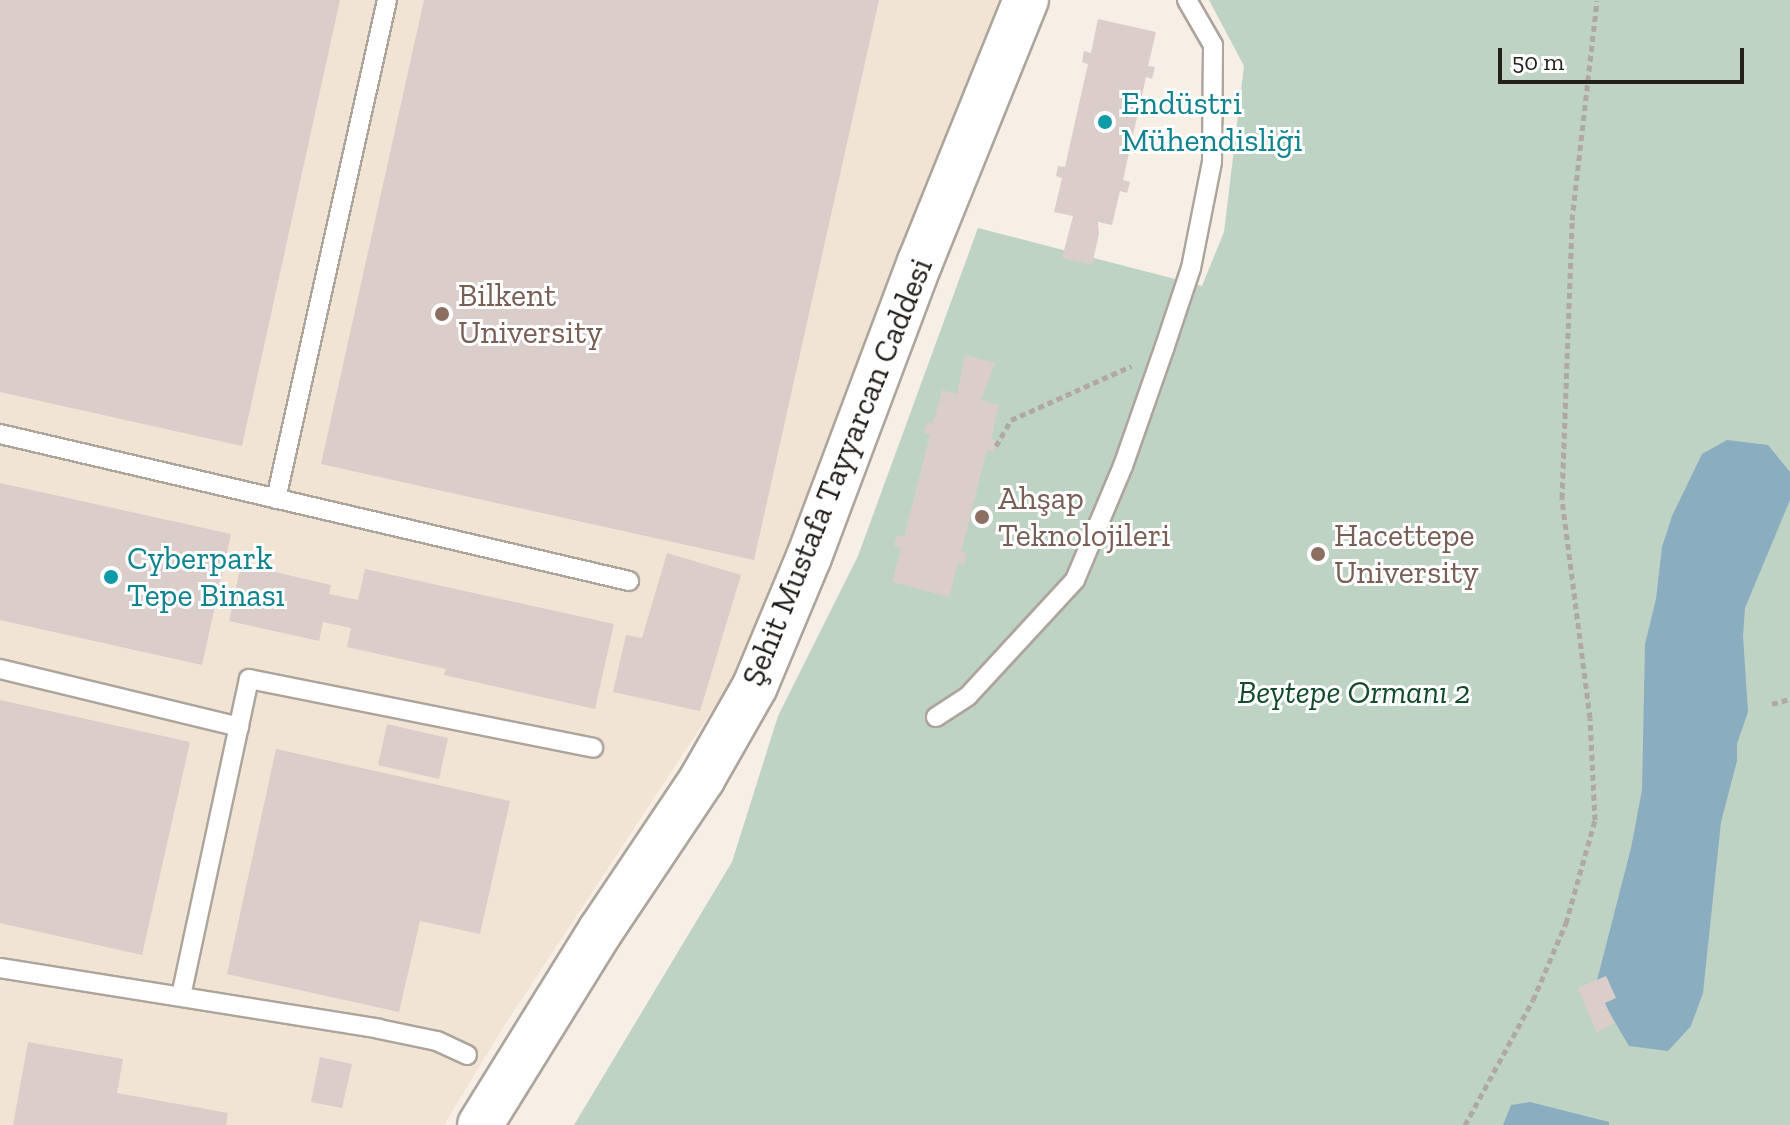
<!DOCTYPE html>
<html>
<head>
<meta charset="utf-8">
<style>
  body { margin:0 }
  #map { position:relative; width:1790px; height:1125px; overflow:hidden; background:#f7eee5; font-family:"Zilla Slab",serif }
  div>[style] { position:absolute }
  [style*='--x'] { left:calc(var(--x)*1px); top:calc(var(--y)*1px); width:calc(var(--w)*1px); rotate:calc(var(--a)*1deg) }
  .built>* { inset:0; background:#f1e4d4 }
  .green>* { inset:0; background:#bed3c4 }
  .water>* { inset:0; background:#8aadc0 }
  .building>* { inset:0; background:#dacdca }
  .path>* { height:5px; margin-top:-2.5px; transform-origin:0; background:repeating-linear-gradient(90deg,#b0a9a1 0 6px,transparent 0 10px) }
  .roads { filter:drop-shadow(2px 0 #ada59c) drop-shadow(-2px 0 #ada59c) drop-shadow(0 2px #ada59c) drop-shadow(0 -2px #ada59c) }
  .lane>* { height:18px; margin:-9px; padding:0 9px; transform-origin:9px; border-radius:9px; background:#fff }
  .secondary>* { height:44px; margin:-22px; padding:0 22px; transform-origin:22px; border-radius:22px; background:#fff }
  .dots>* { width:22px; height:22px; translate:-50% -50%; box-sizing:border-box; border:4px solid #fff; border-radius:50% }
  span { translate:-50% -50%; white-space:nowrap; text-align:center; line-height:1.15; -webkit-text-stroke:6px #fff; paint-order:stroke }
  .culture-label { font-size:32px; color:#0d838f }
  .left { translate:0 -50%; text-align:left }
  .education-label { font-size:32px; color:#785e54 }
  .street-label { font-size:32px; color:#23201c }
  .park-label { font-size:32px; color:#134a2c; font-style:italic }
  .scale { position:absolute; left:1498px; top:48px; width:246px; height:36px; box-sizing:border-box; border:4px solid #23201c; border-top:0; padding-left:10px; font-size:24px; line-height:28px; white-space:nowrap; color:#23201c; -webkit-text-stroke:6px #fff; paint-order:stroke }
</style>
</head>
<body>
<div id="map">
  <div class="built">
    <i style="clip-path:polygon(0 0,1004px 0,766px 628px,502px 1029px,444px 1125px,0 1125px)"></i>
  </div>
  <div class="green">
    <i style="clip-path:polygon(1209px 0,1790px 0,1790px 1125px,574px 1125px,732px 862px,778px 716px,858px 556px,978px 228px,1202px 286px,1224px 232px,1244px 66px)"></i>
  </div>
  <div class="water">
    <i style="clip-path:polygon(1727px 440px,1768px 445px,1790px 472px,1790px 500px,1745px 608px,1743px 636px,1748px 712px,1737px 744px,1737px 761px,1721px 822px,1703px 993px,1691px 1026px,1668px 1051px,1629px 1046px,1595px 988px,1631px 848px,1642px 790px,1645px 644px,1656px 599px,1662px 547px,1672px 516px,1702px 454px)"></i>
    <i style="clip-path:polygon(1530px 1102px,1609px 1122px,1609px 1125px,1503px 1125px,1511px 1105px)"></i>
  </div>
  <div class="building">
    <i style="clip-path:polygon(0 0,340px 0,242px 446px,0 392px)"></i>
    <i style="clip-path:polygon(424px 0,879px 0,754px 560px,321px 464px)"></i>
    <i style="clip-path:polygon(1098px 19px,1156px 32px,1148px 66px,1155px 67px,1152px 79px,1146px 77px,1123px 180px,1130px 182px,1127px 193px,1120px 191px,1112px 225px,1098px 222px,1099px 234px,1092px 265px,1062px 258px,1073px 216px,1054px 212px,1062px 178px,1056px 176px,1058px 166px,1065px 167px,1088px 64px,1082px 62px,1084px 51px,1091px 53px)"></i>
    <i style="clip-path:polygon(965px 355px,995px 363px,981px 400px,999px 405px,991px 439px,997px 441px,994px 452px,987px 450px,961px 552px,967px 553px,964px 565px,958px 563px,949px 597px,892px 582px,901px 548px,894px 546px,897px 535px,904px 537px,930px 435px,924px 433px,927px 422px,933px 424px,942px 390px,957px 394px)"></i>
    <i style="clip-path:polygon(0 483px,231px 534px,202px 665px,0 620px)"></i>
    <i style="clip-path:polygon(667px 553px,741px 575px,700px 711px,613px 692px,626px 635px,642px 638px)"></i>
    <i style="clip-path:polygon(241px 564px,331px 585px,329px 594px,358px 600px,365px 569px,614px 624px,595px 709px,444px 675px,446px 669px,347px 647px,351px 628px,323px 622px,319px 641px,229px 621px)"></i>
    <i style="clip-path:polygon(0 700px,190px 742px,142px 955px,0 923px)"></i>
    <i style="clip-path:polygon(387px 724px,448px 738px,439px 779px,378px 765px)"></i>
    <i style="clip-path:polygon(276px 749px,510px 801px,480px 934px,420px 921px,399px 1012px,227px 974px)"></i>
    <i style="clip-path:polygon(1606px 976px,1616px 998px,1605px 1003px,1614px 1023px,1597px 1033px,1578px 988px)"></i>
    <i style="clip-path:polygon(28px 1042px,123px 1059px,117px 1093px,228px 1113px,226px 1125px,13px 1125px)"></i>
    <i style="clip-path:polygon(320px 1057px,352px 1064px,342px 1108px,311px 1102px)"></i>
  </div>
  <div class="path">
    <i style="--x:996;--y:446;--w:30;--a:-60"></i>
    <i style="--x:1011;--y:420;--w:132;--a:-24.2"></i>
    <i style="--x:1772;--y:704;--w:19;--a:-16"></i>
    <i style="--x:1465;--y:1125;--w:142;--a:-61.5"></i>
    <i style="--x:1533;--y:1000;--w:84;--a:-66.8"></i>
    <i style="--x:1566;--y:923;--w:107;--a:-74.3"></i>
    <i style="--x:1595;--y:820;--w:102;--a:-92.8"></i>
    <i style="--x:1590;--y:718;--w:222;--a:-97.3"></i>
    <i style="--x:1562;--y:498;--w:278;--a:-87.9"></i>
    <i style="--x:1572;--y:220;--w:221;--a:-83.5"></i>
  </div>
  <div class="roads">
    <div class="lane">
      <i style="--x:0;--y:434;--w:646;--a:13.15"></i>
      <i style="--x:276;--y:499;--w:511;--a:-77.46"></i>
      <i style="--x:0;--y:669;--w:246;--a:13.6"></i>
      <i style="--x:936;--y:717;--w:38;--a:-33"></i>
      <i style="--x:968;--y:696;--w:158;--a:-47.3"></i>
      <i style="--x:1075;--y:580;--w:124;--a:-67.2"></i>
      <i style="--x:1123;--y:466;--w:124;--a:-70.7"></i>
      <i style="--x:1164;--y:349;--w:85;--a:-71.6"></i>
      <i style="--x:1191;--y:268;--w:108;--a:-78.8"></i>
      <i style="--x:1212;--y:162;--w:117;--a:-89.5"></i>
      <i style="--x:1213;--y:45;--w:52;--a:-120"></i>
      <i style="--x:0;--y:968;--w:384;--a:9.1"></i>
      <i style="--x:379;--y:1029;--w:59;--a:11.7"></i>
      <i style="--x:437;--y:1041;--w:33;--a:25"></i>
      <i style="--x:181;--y:996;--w:324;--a:-77.9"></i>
      <i style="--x:249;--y:679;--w:351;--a:11.3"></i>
    </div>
    <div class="secondary">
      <i style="--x:480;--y:1125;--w:229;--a:-58.2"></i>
      <i style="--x:601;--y:930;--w:182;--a:-56.2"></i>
      <i style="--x:702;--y:779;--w:107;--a:-60.3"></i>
      <i style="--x:755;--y:686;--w:140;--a:-67.3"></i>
      <i style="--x:809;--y:557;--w:315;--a:-69.4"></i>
      <i style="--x:920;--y:262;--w:283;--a:-68"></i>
    </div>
  </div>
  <div class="dots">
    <i style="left:1105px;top:122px;background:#0f9aa8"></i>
    <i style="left:442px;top:314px;background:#8d6e63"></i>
    <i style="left:982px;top:517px;background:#8d6e63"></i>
    <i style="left:1318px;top:554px;background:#8d6e63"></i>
    <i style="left:111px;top:577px;background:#0f9aa8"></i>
  </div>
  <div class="culture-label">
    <span class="left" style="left:1121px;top:122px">Endüstri<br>Mühendisliği</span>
    <span class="left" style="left:127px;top:577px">Cyberpark<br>Tepe Binası</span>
  </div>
  <div class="education-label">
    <span class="left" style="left:458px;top:314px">Bilkent<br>University</span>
    <span class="left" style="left:998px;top:517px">Ahşap<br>Teknolojileri</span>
    <span class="left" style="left:1334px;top:554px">Hacettepe<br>University</span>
  </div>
  <div class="street-label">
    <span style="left:837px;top:472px;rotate:-68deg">Şehit Mustafa Tayyarcan Caddesi</span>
  </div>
  <div class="park-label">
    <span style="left:1354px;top:692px">Beytepe Ormanı 2</span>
  </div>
  <div class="scale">50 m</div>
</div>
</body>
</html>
